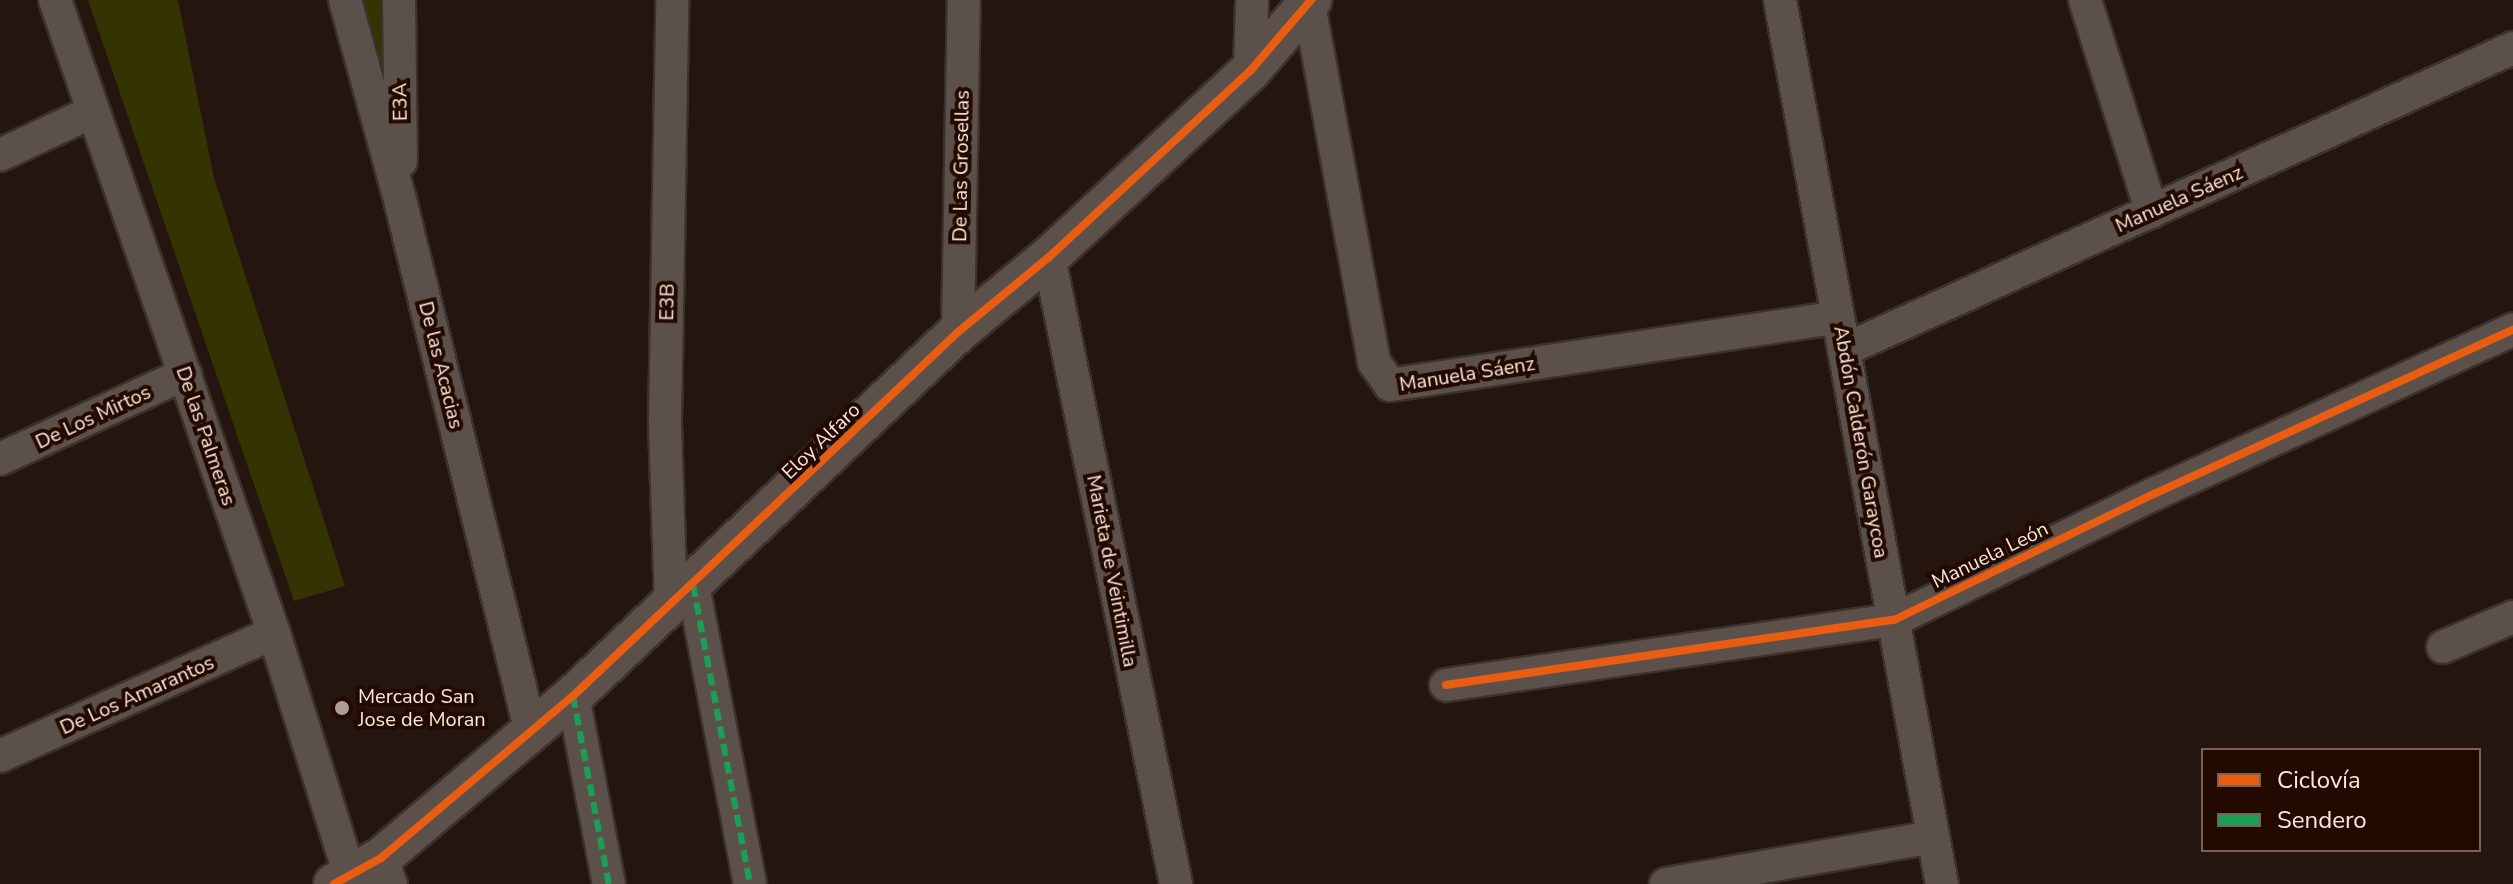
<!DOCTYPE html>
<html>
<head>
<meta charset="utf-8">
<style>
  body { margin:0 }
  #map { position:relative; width:2513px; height:884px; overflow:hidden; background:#24160e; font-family:"Nunito Sans",sans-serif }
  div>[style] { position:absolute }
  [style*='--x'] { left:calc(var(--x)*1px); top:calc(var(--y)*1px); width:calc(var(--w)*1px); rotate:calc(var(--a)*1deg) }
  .green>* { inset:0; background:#363302 }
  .roads { filter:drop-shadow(2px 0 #3c312c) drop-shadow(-2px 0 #3c312c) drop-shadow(0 2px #3c312c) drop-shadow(0 -2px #3c312c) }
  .minor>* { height:32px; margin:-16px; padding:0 16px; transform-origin:16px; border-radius:16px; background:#5c514a }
  .tertiary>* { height:40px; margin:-20px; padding:0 20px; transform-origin:20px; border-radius:20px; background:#5c514a }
  .quiet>* { height:6px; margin-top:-3px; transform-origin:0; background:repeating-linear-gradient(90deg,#1a9f57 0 12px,transparent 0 18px) }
  .cycleway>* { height:8px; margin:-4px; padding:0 4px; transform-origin:4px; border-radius:4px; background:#e95d12 }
  .dots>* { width:22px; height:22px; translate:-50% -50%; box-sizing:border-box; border:4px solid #230a00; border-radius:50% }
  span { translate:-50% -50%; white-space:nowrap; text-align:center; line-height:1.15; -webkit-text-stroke:8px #230a00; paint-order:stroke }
  .street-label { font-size:20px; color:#fae7dd }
  .poi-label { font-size:20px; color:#fae7dd }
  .left { translate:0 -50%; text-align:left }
  .legend { position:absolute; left:2201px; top:748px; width:280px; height:104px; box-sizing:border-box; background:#230a00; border:2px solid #796258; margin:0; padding:10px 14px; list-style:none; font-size:24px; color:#fae7dd }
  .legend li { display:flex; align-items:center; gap:16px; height:40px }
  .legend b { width:40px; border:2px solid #796258 }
</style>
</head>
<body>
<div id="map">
  <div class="green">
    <i style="clip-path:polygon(88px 0,178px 0,214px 178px,345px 586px,294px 601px)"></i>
    <i style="clip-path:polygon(354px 0,390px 0,391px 132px)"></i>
  </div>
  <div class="roads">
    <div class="minor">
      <i style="--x:55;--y:0;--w:670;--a:70.92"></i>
      <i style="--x:274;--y:633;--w:254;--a:72.6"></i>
      <i style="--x:345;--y:0;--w:212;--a:74.6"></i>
      <i style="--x:401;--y:204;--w:544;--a:76.17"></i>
      <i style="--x:399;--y:0;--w:161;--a:89.3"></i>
      <i style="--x:1780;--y:0;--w:899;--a:79.62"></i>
      <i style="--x:2085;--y:0;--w:222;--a:72.5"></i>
      <i style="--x:1309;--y:4;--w:364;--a:79.7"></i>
      <i style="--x:1374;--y:362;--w:28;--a:55"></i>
      <i style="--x:1390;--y:385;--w:453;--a:-8.6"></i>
      <i style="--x:1250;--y:71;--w:71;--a:-88.4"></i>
      <i style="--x:0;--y:155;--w:102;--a:-25.1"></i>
      <i style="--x:1049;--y:257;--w:640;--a:78.55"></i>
      <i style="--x:958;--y:332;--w:332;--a:-89"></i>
      <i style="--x:1844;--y:350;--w:734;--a:-24.3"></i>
      <i style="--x:0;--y:459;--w:204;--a:-24.7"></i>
      <i style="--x:693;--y:585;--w:304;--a:79.2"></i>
      <i style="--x:671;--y:605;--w:183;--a:-91.9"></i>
      <i style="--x:665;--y:422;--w:422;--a:-89"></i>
      <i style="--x:2443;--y:647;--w:76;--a:-23.2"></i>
      <i style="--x:1446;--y:685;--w:453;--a:-8.3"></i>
      <i style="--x:1894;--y:620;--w:289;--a:-25.9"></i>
      <i style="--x:2154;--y:494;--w:395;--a:-24.6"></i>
      <i style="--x:573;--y:696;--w:191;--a:79.2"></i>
      <i style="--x:0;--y:756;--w:300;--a:-24.2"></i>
      <i style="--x:381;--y:858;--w:28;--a:69"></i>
      <i style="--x:1666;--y:884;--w:271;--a:-10"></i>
    </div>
    <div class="tertiary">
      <i style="--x:334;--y:884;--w:54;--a:-29"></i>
      <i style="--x:381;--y:858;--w:251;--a:-40.2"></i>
      <i style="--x:573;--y:696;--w:530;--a:-43.39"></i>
      <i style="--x:958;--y:332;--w:118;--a:-39.5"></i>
      <i style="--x:1049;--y:257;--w:274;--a:-42.8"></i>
      <i style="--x:1250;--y:71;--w:94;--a:-49.3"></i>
    </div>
  </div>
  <div class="quiet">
    <i style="--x:693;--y:585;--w:304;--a:79.2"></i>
    <i style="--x:573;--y:696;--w:191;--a:79.2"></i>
  </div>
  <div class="cycleway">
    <i style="--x:1446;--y:685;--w:453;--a:-8.3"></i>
    <i style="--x:1894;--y:620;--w:289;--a:-25.9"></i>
    <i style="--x:2154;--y:494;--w:395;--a:-24.6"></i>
    <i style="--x:334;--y:884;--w:54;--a:-29"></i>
    <i style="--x:381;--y:858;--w:251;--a:-40.2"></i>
    <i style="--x:573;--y:696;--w:530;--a:-43.39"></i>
    <i style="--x:958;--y:332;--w:118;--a:-39.5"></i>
    <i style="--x:1049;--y:257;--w:274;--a:-42.8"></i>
    <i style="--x:1250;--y:71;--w:94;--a:-49.3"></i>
  </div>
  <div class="dots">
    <i style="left:342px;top:708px;background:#af9e95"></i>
  </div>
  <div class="street-label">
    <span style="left:400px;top:102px;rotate:-91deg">E3A</span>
    <span style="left:961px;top:166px;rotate:-89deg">De Las Grosellas</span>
    <span style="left:2179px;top:199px;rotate:-24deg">Manuela Sáenz</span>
    <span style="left:667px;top:302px;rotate:-89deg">E3B</span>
    <span style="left:441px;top:365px;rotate:76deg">De las Acacias</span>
    <span style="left:1467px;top:374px;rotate:-9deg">Manuela Sáenz</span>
    <span style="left:93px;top:417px;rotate:-25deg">De Los Mirtos</span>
    <span style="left:206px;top:436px;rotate:71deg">De las Palmeras</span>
    <span style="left:821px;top:441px;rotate:-44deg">Eloy Alfaro</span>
    <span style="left:1861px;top:442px;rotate:80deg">Abdón Calderón Garaycoa</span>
    <span style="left:1990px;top:555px;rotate:-26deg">Manuela León</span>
    <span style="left:1112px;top:571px;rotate:79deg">Marieta de Veintimilla</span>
    <span style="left:137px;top:695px;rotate:-24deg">De Los Amarantos</span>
  </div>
  <div class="poi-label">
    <span class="left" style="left:358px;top:708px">Mercado San<br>Jose de Moran</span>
  </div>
  <ul class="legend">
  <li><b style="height:10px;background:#e95d12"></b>Ciclovía</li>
  <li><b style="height:10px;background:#1a9f57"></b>Sendero</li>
  </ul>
</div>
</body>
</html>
